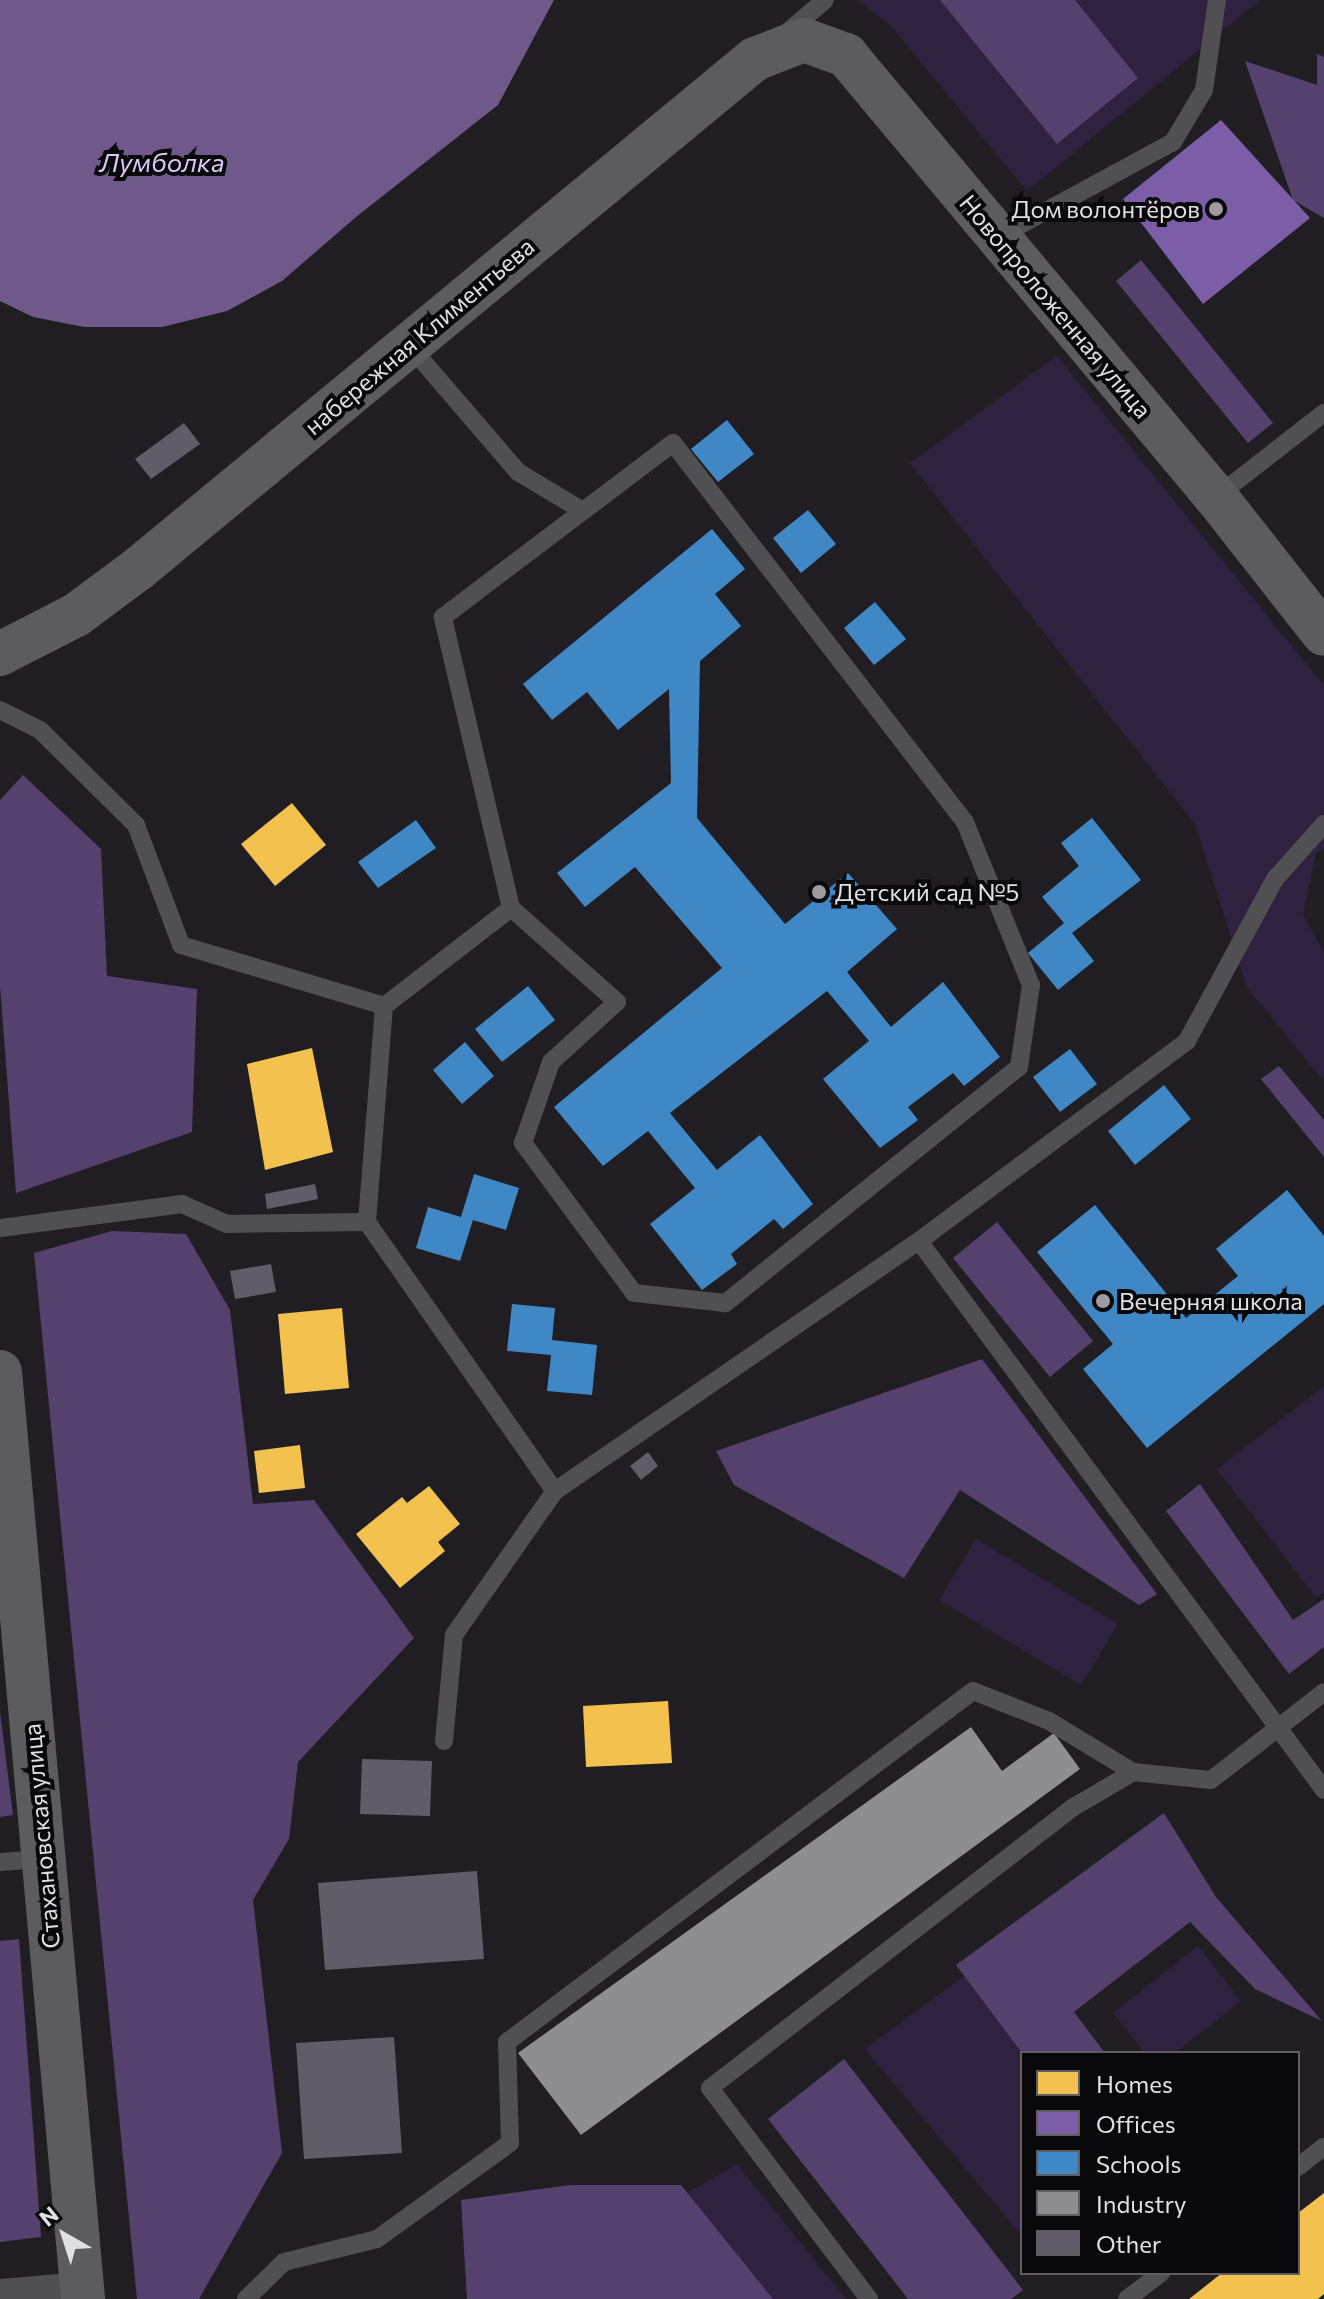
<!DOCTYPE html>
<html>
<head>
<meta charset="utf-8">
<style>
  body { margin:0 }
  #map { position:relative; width:1324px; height:2299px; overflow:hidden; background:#201e23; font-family:Commissioner,sans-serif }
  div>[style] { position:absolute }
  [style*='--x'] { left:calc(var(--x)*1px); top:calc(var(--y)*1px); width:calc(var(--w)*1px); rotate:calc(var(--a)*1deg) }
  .green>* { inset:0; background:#2f2140 }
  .forest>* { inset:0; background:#55416d }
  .water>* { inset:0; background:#6f598a }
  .homes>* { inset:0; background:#f2c14e }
  .offices>* { inset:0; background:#7b5ea7 }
  .schools>* { inset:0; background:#3f88c5 }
  .industry>* { inset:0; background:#8d8d92 }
  .building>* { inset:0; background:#615c68 }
  .lane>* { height:18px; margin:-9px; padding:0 9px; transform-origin:9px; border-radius:9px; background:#504f52 }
  .street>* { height:36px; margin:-18px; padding:0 18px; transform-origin:18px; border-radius:18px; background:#504f52 }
  .secondary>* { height:44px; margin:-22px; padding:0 22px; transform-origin:22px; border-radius:22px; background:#5c5b5d }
  .dots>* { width:22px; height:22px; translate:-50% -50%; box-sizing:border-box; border:4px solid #09080b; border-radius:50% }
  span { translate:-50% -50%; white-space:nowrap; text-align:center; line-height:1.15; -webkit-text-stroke:8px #09080b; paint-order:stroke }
  .poi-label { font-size:24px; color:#e0dfe3 }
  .right { translate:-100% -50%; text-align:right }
  .left { translate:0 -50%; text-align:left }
  .street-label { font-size:24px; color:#e0dfe3 }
  .water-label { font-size:26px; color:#dbc7f7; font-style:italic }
  .legend { position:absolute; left:1020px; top:2051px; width:280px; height:224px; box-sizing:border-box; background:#09080b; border:2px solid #5f5e61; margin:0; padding:10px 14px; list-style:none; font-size:24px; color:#e0dfe3 }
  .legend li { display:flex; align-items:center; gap:16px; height:40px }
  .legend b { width:40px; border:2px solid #5f5e61 }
  .north { position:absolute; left:24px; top:2195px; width:80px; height:80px; -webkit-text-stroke:6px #09080b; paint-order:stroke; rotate:321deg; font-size:22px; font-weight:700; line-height:32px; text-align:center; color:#e0dfe3 }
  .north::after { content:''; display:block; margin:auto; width:28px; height:36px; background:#e0dfe3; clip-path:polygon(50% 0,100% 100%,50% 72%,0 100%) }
</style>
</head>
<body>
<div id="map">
  <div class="green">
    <i style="clip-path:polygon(858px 0,1260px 0,1027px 191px,891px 26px)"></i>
    <i style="clip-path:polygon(1057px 356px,1324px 686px,1324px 847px,1316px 854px,1303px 914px,1324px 953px,1324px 1081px,1247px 988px,1195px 824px,910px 463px)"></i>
    <i style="clip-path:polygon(1324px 1386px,1324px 1592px,1316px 1598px,1217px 1469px)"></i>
    <i style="clip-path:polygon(976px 1539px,1118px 1624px,1081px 1685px,939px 1600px)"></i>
    <i style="clip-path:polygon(1198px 1946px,1241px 2001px,1175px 2053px,1145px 2053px,1113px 2013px)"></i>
    <i style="clip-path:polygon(964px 1976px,1022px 2053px,1022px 2236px,865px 2049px)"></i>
    <i style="clip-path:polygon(737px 2164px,846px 2299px,773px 2299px,687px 2193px)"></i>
  </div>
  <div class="forest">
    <i style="clip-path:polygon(940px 0,1075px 0,1138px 78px,1057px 144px)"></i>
    <i style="clip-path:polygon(1317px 54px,1324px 57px,1324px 218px,1293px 200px,1245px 61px,1317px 85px)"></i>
    <i style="clip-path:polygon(1141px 260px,1273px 423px,1248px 443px,1116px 281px)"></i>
    <i style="clip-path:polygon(23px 775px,101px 849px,107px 976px,197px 989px,192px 1132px,16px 1193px,0 986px,0 800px)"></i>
    <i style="clip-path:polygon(1279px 1066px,1324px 1120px,1324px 1157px,1261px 1079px)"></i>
    <i style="clip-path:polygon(997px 1222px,1093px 1341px,1050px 1377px,953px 1258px)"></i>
    <i style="clip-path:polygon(112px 1231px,186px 1234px,230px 1310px,253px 1504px,314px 1500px,414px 1638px,298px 1762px,289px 1839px,253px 1900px,282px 2153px,199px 2299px,137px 2299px,34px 1253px)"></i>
    <i style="clip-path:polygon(982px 1359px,1157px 1594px,1139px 1605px,960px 1490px,904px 1578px,734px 1485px,716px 1451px)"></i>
    <i style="clip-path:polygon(1200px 1484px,1293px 1620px,1324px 1599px,1324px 1647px,1289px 1674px,1166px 1511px)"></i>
    <i style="clip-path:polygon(0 1712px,13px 1815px,0 1817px)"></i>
    <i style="clip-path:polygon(1164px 1813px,1216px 1897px,1322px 2021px,1255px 1989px,1190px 1922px,1074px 2012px,1105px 2053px,1022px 2053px,956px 1965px)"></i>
    <i style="clip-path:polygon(19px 1939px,41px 2237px,0 2242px,0 1941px)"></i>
    <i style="clip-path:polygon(844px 2059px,1023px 2290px,1011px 2299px,908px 2299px,768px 2119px)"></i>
    <i style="clip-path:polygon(570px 2185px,681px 2185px,773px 2299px,467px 2299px,461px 2200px)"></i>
  </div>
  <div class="water">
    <i style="clip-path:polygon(0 0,554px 0,498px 105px,356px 217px,282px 281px,227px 311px,162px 327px,84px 327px,33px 317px,0 301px)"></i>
  </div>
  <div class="homes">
    <i style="clip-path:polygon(292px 803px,326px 845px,275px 886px,241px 844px)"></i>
    <i style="clip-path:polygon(312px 1048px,333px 1152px,265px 1170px,247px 1064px)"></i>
    <i style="clip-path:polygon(342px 1308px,349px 1388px,285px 1394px,278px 1314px)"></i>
    <i style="clip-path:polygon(300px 1445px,305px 1488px,259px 1493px,254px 1451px)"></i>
    <i style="clip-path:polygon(429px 1486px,460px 1524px,438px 1542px,445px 1551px,400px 1588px,356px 1534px,402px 1497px,407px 1503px)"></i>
    <i style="clip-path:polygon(668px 1701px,672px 1763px,586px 1767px,583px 1706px)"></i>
    <i style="clip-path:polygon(1324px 2193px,1324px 2294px,1318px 2299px,1189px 2299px,1222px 2273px,1298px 2273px,1298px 2213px)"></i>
  </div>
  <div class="offices">
    <i style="clip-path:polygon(1221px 120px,1310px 218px,1203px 304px,1123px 199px)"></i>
  </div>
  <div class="schools">
    <i style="clip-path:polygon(727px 420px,754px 454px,718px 482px,691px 449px)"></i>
    <i style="clip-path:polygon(808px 510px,836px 544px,801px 573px,773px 538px)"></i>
    <i style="clip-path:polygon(712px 529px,745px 569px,715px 594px,741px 626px,700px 661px,697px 818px,785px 924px,848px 873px,897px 929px,847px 972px,891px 1027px,943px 982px,1000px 1057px,964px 1086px,953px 1073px,908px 1107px,918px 1120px,880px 1148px,823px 1079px,869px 1041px,827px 991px,670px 1113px,717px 1170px,760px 1135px,813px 1204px,783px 1229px,774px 1219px,731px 1254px,737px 1264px,702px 1290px,650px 1224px,695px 1188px,648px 1131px,603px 1166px,554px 1107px,722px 968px,635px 867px,585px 907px,557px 873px,671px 783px,669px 689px,618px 730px,587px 692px,552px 720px,523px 684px)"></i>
    <i style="clip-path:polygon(875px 602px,906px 639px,874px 665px,844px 628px)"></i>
    <i style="clip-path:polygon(1092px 818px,1141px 880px,1072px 933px,1094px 961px,1058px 990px,1028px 953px,1064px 923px,1042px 897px,1079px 866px,1061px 843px)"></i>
    <i style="clip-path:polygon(416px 820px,436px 848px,378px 888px,358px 862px)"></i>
    <i style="clip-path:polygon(528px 986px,555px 1020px,502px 1062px,475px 1029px)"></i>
    <i style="clip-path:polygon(465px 1042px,494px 1076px,462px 1104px,433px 1070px)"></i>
    <i style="clip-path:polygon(1070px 1049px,1097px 1084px,1060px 1112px,1033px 1077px)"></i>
    <i style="clip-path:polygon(1164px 1085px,1191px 1119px,1135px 1165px,1108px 1131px)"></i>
    <i style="clip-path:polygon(474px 1174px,519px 1188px,506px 1230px,473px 1220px,460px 1261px,416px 1248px,428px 1207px,461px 1217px)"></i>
    <i style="clip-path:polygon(1287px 1190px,1324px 1236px,1324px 1304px,1147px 1448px,1083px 1369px,1113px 1344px,1037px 1252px,1095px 1205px,1186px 1318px,1238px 1276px,1216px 1249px)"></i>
    <i style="clip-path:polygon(512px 1304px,555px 1308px,552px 1340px,597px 1345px,592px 1395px,547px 1391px,551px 1355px,507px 1351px)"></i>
  </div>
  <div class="industry">
    <i style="clip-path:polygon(971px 1727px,1002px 1771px,1054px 1733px,1080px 1769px,581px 2135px,518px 2053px)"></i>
  </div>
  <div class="building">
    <i style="clip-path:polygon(184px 423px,200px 444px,151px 479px,135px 459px)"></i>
    <i style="clip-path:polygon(315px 1184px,318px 1199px,267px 1209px,265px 1194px)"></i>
    <i style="clip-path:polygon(271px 1264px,276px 1292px,235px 1299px,230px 1271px)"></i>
    <i style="clip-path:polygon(648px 1452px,658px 1466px,641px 1480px,630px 1466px)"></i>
    <i style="clip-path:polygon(362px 1759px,432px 1761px,430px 1816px,360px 1814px)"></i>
    <i style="clip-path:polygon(477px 1871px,484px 1959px,325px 1970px,318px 1883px)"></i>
    <i style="clip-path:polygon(394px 2037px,402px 2153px,304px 2159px,296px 2043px)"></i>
  </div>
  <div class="lane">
    <i style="--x:785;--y:34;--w:52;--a:-40.4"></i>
    <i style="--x:998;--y:237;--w:199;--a:-28.5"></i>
    <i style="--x:1173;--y:142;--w:61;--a:-59.2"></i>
    <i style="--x:1204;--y:90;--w:91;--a:-81.8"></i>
    <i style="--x:408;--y:344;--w:169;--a:49.3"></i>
    <i style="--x:518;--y:472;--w:76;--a:31"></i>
    <i style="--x:673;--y:443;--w:478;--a:52.4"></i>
    <i style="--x:965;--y:822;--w:176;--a:68"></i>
    <i style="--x:1031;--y:985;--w:83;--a:98.3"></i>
    <i style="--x:1019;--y:1067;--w:377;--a:141.2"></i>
    <i style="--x:725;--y:1303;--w:92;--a:-173.7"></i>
    <i style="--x:634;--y:1293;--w:187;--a:-126.5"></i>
    <i style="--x:523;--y:1143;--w:86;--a:-70.9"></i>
    <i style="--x:551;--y:1062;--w:89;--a:-42.3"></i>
    <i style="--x:617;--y:1002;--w:142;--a:-138.4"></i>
    <i style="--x:511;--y:908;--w:299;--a:-103.2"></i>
    <i style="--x:443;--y:617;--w:288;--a:-37.1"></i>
    <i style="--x:1216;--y:497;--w:137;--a:-37.9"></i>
    <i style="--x:0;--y:710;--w:45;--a:26.6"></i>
    <i style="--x:40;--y:730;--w:135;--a:44.7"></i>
    <i style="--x:136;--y:825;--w:128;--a:69.4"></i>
    <i style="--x:181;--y:945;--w:212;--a:16.7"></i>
    <i style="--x:511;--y:908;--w:160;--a:142.3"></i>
    <i style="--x:384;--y:1006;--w:217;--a:94.5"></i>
    <i style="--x:367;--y:1222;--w:328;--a:55.1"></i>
    <i style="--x:555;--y:1491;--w:442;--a:-34.5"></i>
    <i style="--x:919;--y:1241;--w:334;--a:-36.7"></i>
    <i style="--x:1187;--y:1041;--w:184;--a:-61.5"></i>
    <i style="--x:1275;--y:879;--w:74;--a:-48.3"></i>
    <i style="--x:0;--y:1228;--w:184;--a:-7.5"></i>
    <i style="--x:182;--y:1204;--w:49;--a:24"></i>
    <i style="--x:227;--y:1224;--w:140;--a:-0.8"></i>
    <i style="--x:919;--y:1241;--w:682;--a:53.58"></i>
    <i style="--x:444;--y:1741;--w:106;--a:-84.6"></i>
    <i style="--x:454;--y:1635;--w:176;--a:-55"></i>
    <i style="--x:0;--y:1862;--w:43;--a:-4"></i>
    <i style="--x:1298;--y:2167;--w:33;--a:-38"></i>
    <i style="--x:246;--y:2299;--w:53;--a:-44.2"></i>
    <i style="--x:284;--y:2262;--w:96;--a:-13.9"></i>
    <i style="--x:377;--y:2239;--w:164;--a:-35.8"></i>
    <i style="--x:510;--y:2143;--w:101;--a:-91.7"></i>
    <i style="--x:507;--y:2042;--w:583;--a:-36.99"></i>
    <i style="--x:973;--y:1691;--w:82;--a:21.5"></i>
    <i style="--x:1049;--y:1721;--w:98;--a:31.3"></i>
    <i style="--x:869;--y:2299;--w:264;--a:-127"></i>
    <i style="--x:710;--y:2088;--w:458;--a:-37.7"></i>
    <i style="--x:1072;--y:1808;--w:71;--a:-30.5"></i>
    <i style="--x:1133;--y:1772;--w:78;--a:5.9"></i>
    <i style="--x:1211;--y:1780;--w:143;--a:-37.9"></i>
    <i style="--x:1127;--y:2299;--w:43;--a:-37.4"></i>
  </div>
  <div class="street">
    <i style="--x:0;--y:2297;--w:83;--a:-4.8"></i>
  </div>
  <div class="secondary">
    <i style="--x:0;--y:654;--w:85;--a:-27.2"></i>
    <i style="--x:76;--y:615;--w:77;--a:-36.6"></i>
    <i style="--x:138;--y:569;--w:800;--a:-39.58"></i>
    <i style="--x:755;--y:59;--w:53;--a:-21.2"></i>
    <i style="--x:804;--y:40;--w:45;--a:19.7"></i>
    <i style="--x:846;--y:55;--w:576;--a:50.07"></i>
    <i style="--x:1216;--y:497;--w:174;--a:51.8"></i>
    <i style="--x:0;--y:1372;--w:931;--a:84.88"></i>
  </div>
  <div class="dots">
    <i style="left:1216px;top:209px;background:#9d9ba0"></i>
    <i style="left:819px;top:892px;background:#9d9ba0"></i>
    <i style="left:1103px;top:1301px;background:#9d9ba0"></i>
  </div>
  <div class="poi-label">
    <span class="right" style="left:1200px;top:209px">Дом волонтёров</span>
    <span class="left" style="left:835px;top:892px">Детский сад №5</span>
    <span class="left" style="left:1119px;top:1301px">Вечерняя школа</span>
  </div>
  <div class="street-label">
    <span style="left:1056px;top:306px;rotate:50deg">Новопроложенная улица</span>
    <span style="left:419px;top:336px;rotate:-40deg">набережная Климентьева</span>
    <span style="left:41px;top:1836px;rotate:-95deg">Стахановская улица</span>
  </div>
  <div class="water-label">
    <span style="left:162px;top:162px">Лумболка</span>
  </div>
  <ul class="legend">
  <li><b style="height:22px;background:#f2c14e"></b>Homes</li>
  <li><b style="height:22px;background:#7b5ea7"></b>Offices</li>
  <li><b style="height:22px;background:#3f88c5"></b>Schools</li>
  <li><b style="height:22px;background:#8d8d92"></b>Industry</li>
  <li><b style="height:22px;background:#615c68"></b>Other</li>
  </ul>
  <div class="north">N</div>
</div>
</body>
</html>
